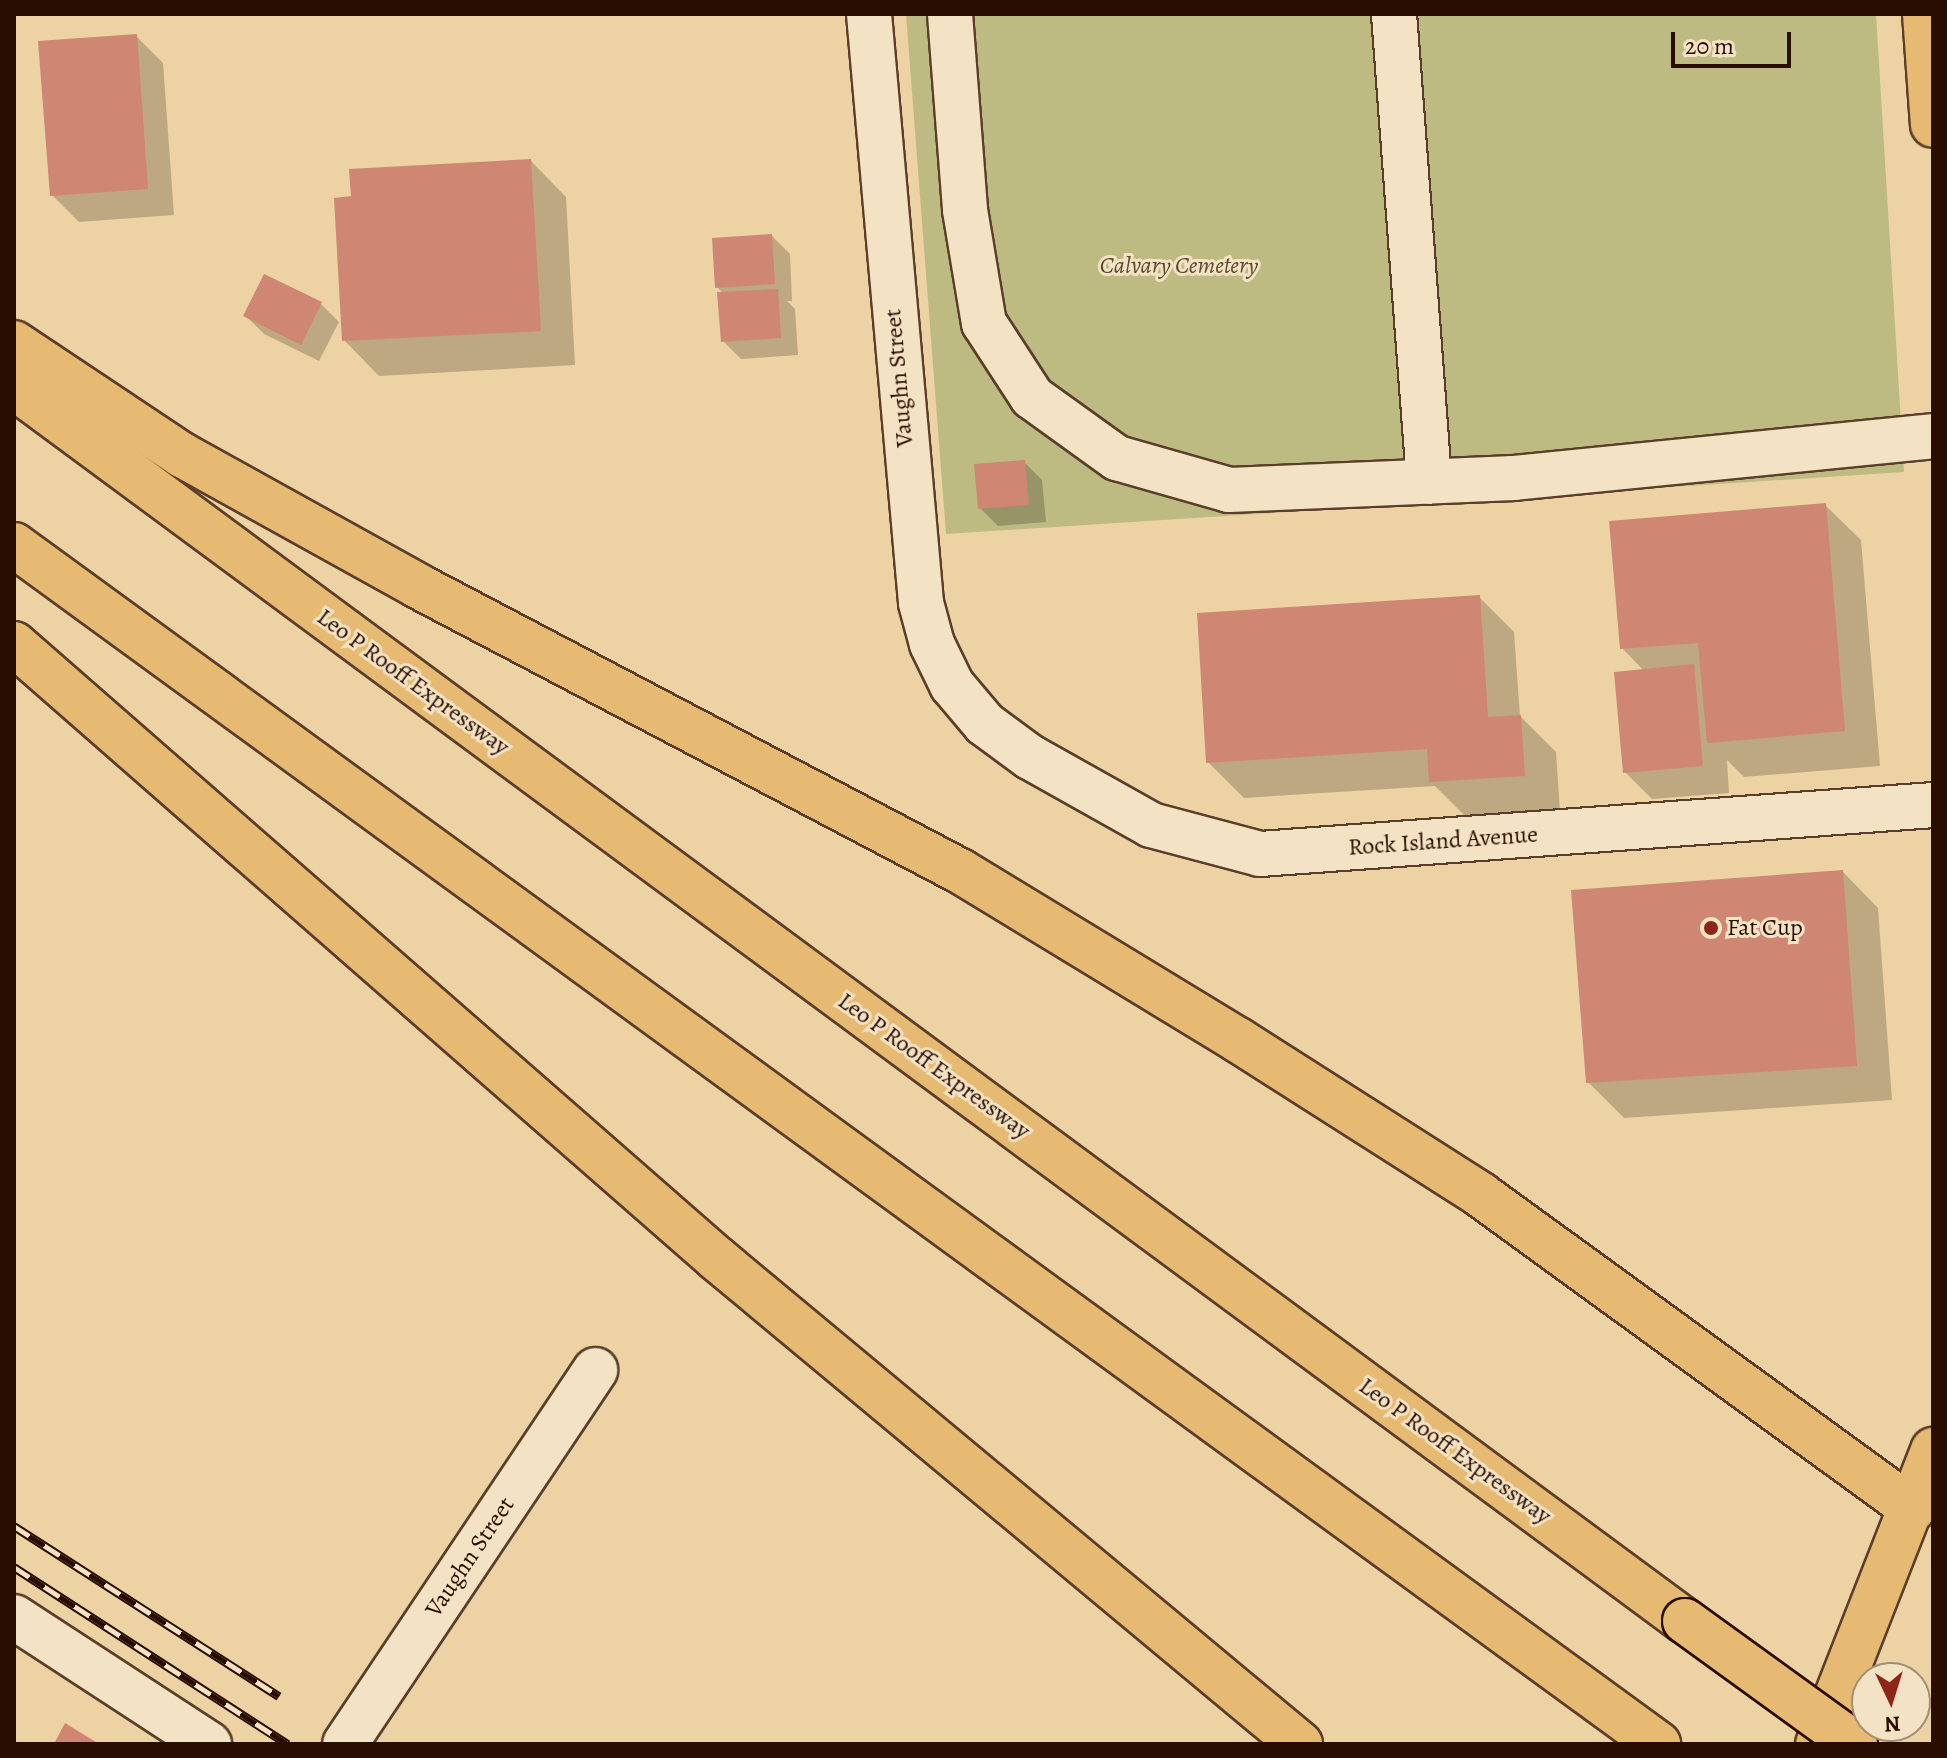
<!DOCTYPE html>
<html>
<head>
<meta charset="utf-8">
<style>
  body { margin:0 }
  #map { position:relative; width:1947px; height:1758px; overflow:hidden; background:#edd3a3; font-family:Alegreya,serif }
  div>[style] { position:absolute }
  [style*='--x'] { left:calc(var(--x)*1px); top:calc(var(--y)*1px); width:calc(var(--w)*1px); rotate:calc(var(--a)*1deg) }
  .green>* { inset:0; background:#bdbb82 }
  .shadow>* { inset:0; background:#0003 }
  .building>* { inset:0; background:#cf8673 }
  .roads { filter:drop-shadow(2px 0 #5a3e2a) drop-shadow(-2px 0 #5a3e2a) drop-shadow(0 2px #5a3e2a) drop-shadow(0 -2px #5a3e2a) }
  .minor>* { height:44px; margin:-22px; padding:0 22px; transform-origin:22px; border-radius:22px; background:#f3e2c3 }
  .major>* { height:44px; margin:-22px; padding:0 22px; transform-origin:22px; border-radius:22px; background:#e6ba72 }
  .highway>* { height:44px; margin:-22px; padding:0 22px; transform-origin:22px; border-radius:22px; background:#e6ba72 }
  .rail>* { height:9px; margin-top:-4.5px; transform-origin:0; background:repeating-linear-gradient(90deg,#f3e2c3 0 18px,#290d02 0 36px); box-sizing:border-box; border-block:2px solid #290d02 }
  .bridges { filter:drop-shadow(2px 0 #290d02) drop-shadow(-2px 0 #290d02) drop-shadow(0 2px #290d02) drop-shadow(0 -2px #290d02) }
  .highway-bridge>* { height:44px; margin:-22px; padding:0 22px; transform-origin:22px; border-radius:22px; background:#e6ba72 }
  .dots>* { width:22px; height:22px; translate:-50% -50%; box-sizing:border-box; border:4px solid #f3e2c3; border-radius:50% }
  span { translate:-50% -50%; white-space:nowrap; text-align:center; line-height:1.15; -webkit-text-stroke:6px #f3e2c3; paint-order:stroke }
  .park-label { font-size:24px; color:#5d4a2f; font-style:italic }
  .street-label { font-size:24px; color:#290d02 }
  .poi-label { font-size:24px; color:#290d02 }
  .left { translate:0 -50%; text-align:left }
  .frame { position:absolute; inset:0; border:16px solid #290d02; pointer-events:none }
  .north { position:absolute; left:1851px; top:1662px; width:80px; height:80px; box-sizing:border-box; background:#f3e2c3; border:2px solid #a28d76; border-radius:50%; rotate:176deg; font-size:22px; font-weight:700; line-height:32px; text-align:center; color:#290d02 }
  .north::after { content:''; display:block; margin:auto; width:28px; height:36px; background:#8f2418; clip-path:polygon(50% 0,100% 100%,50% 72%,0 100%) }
  .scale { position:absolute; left:1671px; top:32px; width:120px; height:36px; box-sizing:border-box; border:4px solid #290d02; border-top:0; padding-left:10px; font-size:24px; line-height:28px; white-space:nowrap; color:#290d02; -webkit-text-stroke:6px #f3e2c3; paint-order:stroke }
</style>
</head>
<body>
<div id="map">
  <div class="green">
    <i style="clip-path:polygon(906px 14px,1876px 14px,1904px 472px,946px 534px)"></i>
  </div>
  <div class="shadow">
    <i style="clip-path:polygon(136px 36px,163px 63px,174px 215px,79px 222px,52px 195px)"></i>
    <i style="clip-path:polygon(531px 161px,566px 197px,575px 365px,379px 376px,344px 340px)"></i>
    <i style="clip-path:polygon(772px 236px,790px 254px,792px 301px,787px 301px,795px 309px,798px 355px,741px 359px,723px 341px,724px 294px,717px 287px)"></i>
    <i style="clip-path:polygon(321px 304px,339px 322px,319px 361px,264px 334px,246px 316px)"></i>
    <i style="clip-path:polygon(1024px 462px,1042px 480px,1046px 522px,998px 526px,980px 508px)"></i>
    <i style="clip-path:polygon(1825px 505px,1861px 540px,1880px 766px,1744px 777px,1727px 760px,1729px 793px,1652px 799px,1625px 772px,1644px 671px,1622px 648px)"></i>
    <i style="clip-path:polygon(1479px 597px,1514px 632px,1520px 716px,1556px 752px,1560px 811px,1466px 817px,1435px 786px,1244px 798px,1208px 762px)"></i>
    <i style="clip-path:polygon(1843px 872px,1878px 908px,1892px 1100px,1624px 1118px,1588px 1082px)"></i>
  </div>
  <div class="building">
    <i style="clip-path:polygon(137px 34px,148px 189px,50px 196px,38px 41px)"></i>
    <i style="clip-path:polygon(531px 159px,541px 331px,342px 341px,334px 198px,351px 196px,349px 169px)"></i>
    <i style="clip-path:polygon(772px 234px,775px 284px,715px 288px,712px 238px)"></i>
    <i style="clip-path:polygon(264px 274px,322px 302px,301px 345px,243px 316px)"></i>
    <i style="clip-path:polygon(778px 289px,781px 338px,721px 342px,717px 292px)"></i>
    <i style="clip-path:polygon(1025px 460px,1029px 505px,978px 509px,974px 464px)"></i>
    <i style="clip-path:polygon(1826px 503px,1845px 731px,1707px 743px,1698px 643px,1620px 649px,1609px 521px)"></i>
    <i style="clip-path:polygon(1480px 595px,1488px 717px,1521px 715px,1525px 776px,1429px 782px,1427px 749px,1206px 763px,1197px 613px)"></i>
    <i style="clip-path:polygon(1694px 664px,1703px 766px,1623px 773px,1614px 672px)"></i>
    <i style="clip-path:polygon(1843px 870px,1857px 1066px,1586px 1083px,1571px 890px)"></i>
    <i style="clip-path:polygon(65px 1723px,99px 1744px,54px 1744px)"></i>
  </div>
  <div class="roads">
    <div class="minor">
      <i style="--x:869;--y:14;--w:591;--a:84.95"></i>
      <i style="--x:921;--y:603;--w:42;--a:75"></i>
      <i style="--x:932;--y:644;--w:46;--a:64"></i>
      <i style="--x:952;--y:685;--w:51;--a:49.8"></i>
      <i style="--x:985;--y:724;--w:56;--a:36.3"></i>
      <i style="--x:1030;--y:757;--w:139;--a:29.3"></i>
      <i style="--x:1151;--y:825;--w:113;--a:14.9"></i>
      <i style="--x:1260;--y:854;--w:675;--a:-4.16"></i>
      <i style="--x:950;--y:14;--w:197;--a:85.6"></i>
      <i style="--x:965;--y:210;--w:115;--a:80.5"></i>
      <i style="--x:984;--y:323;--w:88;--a:57"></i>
      <i style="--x:1032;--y:397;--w:105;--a:35.7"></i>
      <i style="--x:1117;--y:458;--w:116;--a:15.9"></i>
      <i style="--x:1229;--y:490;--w:285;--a:-2.4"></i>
      <i style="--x:1514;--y:478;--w:421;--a:-5.7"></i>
      <i style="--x:1394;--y:14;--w:469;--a:85.7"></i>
      <i style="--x:14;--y:1617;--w:233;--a:33.1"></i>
      <i style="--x:345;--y:1744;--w:450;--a:-56.2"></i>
    </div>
    <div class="major">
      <i style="--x:1925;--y:14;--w:111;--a:85.9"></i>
      <i style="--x:1818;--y:1744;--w:316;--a:-68.6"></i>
    </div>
    <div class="highway">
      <i style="--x:14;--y:343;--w:202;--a:33.7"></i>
      <i style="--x:182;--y:455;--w:270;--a:29"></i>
      <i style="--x:418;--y:586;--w:612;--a:27.74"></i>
      <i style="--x:960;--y:871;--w:325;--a:31.3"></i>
      <i style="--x:1238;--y:1040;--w:288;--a:32.5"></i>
      <i style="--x:1481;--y:1195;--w:534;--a:36.01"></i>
      <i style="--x:14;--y:387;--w:2077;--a:36.45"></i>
      <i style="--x:14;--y:545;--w:2035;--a:36.1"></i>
      <i style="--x:14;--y:644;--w:933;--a:41.17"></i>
      <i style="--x:716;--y:1258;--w:760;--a:39.77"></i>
    </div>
  </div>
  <div class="rail">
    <i style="--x:14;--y:1526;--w:315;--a:32.7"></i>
    <i style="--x:14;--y:1567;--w:326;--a:32.9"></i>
  </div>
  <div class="bridges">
    <div class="highway-bridge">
      <i style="--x:1685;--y:1621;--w:210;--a:35.9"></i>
    </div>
  </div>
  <div class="dots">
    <i style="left:1711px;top:928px;background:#8f2418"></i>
  </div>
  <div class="park-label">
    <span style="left:1179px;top:266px">Calvary Cemetery</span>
  </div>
  <div class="street-label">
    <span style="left:899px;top:378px;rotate:-95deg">Vaughn Street</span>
    <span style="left:413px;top:682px;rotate:36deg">Leo P Rooff Expressway</span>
    <span style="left:1443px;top:841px;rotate:-4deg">Rock Island Avenue</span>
    <span style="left:934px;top:1066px;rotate:36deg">Leo P Rooff Expressway</span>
    <span style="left:1455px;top:1451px;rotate:36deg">Leo P Rooff Expressway</span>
    <span style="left:470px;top:1557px;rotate:-56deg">Vaughn Street</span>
  </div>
  <div class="poi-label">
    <span class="left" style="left:1727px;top:928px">Fat Cup</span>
  </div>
  <div class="frame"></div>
  <div class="north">N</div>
  <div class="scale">20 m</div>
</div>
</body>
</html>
